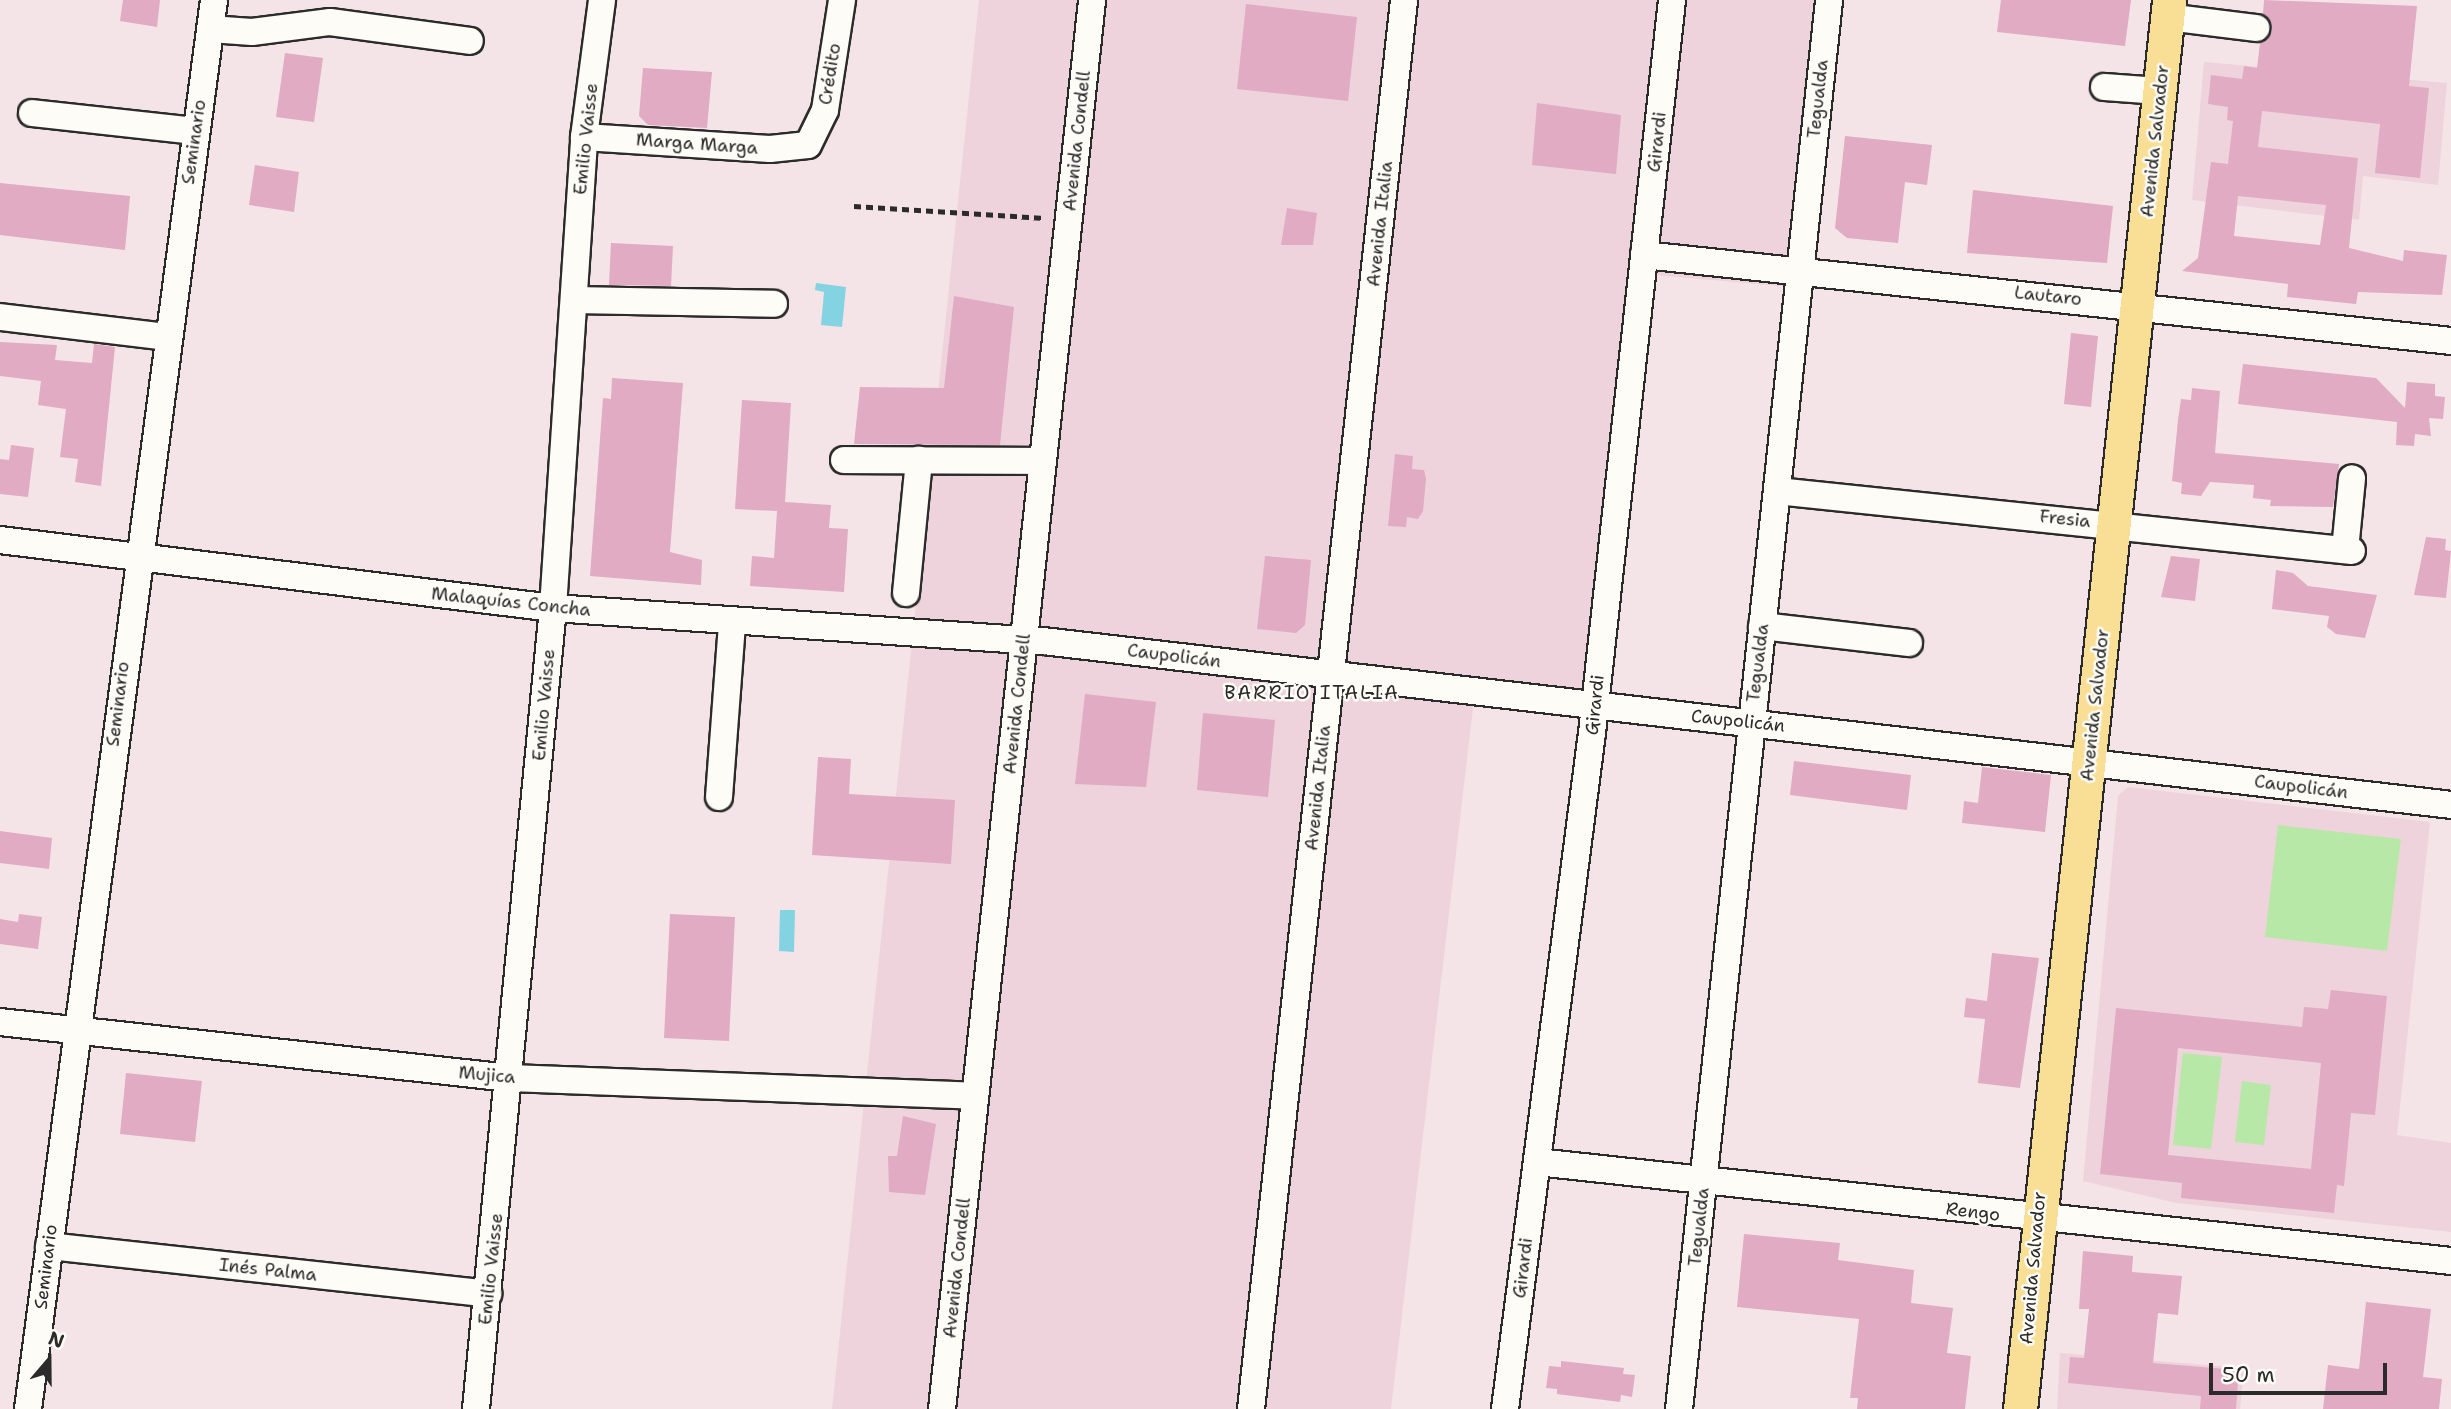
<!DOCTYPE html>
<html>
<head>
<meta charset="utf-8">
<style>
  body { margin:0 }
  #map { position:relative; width:2451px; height:1409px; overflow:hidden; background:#f4e4e7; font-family:"Shantell Sans",sans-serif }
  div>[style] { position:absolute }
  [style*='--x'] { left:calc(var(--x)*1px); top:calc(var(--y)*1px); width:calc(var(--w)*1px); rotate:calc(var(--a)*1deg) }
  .built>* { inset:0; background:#eed3dc }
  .green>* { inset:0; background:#b7e8a7 }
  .water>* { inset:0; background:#84d3e2 }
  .building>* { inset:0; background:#e0abc3 }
  .path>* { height:4.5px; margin-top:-2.25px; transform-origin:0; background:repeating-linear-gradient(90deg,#2b2b2b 0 7px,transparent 0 12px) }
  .roads { filter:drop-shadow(2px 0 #2b2b2b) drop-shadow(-2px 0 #2b2b2b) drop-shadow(0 2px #2b2b2b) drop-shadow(0 -2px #2b2b2b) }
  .minor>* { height:26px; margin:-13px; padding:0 13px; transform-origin:13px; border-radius:13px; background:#fdfcf7 }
  .major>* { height:33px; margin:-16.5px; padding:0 16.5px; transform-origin:16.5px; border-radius:16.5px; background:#f9df96 }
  span { translate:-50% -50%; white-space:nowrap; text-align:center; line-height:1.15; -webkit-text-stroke:5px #fdfcf7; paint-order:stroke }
  .street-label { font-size:18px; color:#2b2b2b }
  .neighbourhood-label { font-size:19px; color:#2b2b2b; letter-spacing:2px }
  .north { position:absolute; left:14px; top:1325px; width:70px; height:70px; -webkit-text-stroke:5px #fdfcf7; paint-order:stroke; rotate:20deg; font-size:19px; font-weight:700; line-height:28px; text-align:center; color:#2b2b2b }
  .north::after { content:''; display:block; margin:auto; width:24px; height:32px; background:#2b2b2b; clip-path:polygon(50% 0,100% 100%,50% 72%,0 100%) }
  .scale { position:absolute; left:2209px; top:1363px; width:178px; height:32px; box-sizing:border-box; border:4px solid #2b2b2b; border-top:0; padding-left:9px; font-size:21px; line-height:24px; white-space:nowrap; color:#2b2b2b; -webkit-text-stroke:5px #fdfcf7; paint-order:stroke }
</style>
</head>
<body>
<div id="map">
  <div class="built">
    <i style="clip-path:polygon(979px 0,1842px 0,1814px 289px,1655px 275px,1595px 704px,1475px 691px,1391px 1409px,832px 1409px)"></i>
    <i style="clip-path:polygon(2204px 62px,2447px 83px,2438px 185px,2363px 176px,2359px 220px,2192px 200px)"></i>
    <i style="clip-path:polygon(2128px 787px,2430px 822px,2397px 1135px,2451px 1143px,2451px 1232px,2176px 1203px,2083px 1181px,2118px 796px)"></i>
    <i style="clip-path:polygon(2060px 1353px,2244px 1368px,2240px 1409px,2057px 1409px)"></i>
  </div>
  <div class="green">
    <i style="clip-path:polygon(2278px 825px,2401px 839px,2387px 951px,2265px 937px)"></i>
    <i style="clip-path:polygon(2183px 1053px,2222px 1057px,2211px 1149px,2173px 1145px)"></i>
    <i style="clip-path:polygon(2242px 1081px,2271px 1085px,2264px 1145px,2235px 1142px)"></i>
  </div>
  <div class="water">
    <i style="clip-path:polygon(816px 283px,846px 287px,842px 327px,821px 325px,824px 292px,815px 290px)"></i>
    <i style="clip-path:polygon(780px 910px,795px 910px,794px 952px,779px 951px)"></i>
  </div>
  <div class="building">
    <i style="clip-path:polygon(123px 0,160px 0,157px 27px,120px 21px)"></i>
    <i style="clip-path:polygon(2001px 0,2131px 0,2125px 46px,1997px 32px)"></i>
    <i style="clip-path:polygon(evenodd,2264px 0,2417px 6px,2409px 86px,2429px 88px,2420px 178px,2375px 173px,2380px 124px,2262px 111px,2258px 147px,2358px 158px,2349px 248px,2403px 261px,2404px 250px,2447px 255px,2442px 295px,2358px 292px,2356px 304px,2287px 297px,2288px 284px,2182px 271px,2198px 258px,2211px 162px,2228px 164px,2233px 121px,2227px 120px,2228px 107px,2208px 104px,2211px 75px,2242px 79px,2244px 66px,2257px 68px,2260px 43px,2272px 29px,2263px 14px,2264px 0,2238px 196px,2326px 205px,2320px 245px,2234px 236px,2238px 196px)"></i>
    <i style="clip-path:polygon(1246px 4px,1357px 17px,1348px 101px,1237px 89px)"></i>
    <i style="clip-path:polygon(285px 53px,323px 58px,314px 122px,276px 117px)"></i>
    <i style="clip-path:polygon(643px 68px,712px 72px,707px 128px,648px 125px,639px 116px)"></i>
    <i style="clip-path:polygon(1537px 103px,1621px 115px,1616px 174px,1532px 165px)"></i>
    <i style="clip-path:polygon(1845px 136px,1932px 145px,1927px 185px,1905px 182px,1898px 243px,1847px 238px,1835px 228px)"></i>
    <i style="clip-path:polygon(255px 165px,299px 172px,294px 212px,249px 205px)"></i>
    <i style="clip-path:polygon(0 183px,130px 196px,125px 250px,0 235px)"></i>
    <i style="clip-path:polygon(1973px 190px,2113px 206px,2107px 263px,1967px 253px)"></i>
    <i style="clip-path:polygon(1287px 208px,1317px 213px,1313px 245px,1281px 245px)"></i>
    <i style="clip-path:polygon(611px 243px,673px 246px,671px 286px,609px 285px)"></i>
    <i style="clip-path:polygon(954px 296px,1014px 307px,1000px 445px,854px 444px,860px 387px,944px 388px)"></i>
    <i style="clip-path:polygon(2071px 333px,2098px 336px,2091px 407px,2064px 404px)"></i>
    <i style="clip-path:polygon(0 342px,57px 345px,55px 360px,92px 363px,94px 344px,115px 347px,101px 486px,75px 482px,78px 459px,60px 457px,66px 409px,38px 405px,41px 381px,0 376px)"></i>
    <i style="clip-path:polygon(2243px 364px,2376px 378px,2405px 408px,2407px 382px,2435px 384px,2435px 396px,2445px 397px,2443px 419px,2429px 418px,2431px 436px,2415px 434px,2414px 446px,2396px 445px,2397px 422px,2238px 404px)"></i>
    <i style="clip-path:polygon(612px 378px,683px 383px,670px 552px,702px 560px,701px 585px,590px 576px,603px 398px,611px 399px)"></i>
    <i style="clip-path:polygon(2192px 388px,2220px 391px,2215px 453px,2339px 464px,2333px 507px,2270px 506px,2271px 500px,2253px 498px,2254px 485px,2210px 482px,2201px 496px,2181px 494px,2182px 483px,2172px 481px,2178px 420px,2181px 399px,2191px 400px)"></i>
    <i style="clip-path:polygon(742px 400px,791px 403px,785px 502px,831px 505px,829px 528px,848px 529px,844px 592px,750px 586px,752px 556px,774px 558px,777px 511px,735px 509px)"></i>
    <i style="clip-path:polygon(11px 445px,34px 448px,28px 497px,0 494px,0 459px,9px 460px)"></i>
    <i style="clip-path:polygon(1395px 454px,1413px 456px,1412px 469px,1424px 470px,1426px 479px,1423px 511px,1418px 519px,1407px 517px,1406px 527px,1388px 526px)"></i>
    <i style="clip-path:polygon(2426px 537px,2446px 539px,2445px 550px,2451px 551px,2446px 598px,2414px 595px)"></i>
    <i style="clip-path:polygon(1265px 556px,1311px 560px,1305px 625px,1296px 633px,1257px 629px)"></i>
    <i style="clip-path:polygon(2171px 556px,2200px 559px,2195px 601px,2161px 597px)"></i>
    <i style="clip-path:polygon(2276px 570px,2293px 573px,2308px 586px,2377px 595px,2365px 638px,2336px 634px,2327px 627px,2329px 616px,2272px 609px)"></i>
    <i style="clip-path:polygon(1085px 694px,1156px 702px,1146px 787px,1075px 784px)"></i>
    <i style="clip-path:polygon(1203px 713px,1275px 720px,1268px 797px,1197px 790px)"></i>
    <i style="clip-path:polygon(818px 757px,851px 759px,849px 794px,955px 800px,951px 864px,812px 855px)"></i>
    <i style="clip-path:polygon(1794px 761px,1911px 775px,1907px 810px,1790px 795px)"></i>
    <i style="clip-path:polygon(1982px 767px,2051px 775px,2045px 832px,1962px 823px,1964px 801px,1978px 803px)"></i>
    <i style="clip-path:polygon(0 831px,52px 838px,49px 869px,0 863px)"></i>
    <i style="clip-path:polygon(19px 914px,42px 917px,38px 949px,0 944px,0 919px,18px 922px)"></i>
    <i style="clip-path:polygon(670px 914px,735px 917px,729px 1041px,664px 1038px)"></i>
    <i style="clip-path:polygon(1992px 953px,2039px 958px,2020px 1088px,1978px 1083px,1985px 1019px,1964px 1017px,1966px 998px,1987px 1001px)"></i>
    <i style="clip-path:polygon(evenodd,2331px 990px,2387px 996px,2375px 1115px,2351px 1113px,2344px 1186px,2337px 1185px,2334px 1213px,2181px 1198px,2182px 1183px,2100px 1174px,2116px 1008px,2302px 1027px,2304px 1007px,2328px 1009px,2331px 990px,2178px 1048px,2321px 1063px,2311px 1169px,2168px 1155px,2178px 1048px)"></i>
    <i style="clip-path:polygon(126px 1073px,202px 1081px,195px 1142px,120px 1134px)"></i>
    <i style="clip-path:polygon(903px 1116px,936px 1124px,925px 1195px,889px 1192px,888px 1156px,897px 1156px)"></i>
    <i style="clip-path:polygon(1744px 1234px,1840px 1243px,1838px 1260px,1914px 1270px,1911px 1303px,1953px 1308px,1947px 1353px,1971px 1356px,1965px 1409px,1857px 1409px,1858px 1398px,1850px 1398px,1859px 1319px,1737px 1307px)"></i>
    <i style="clip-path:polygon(2083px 1251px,2133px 1256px,2132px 1272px,2182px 1276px,2178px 1315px,2158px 1313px,2153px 1363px,2239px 1370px,2236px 1409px,2200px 1409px,2201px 1396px,2068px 1383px,2070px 1357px,2084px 1358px,2089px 1309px,2079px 1309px)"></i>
    <i style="clip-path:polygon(2366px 1302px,2431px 1309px,2423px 1377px,2442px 1379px,2439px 1409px,2323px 1409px,2328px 1365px,2359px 1369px)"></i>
    <i style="clip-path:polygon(1561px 1361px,1624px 1368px,1623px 1374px,1635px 1375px,1632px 1397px,1621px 1395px,1620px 1402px,1557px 1394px,1557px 1389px,1546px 1388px,1549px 1366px,1561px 1367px)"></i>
  </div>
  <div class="path">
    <i style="--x:854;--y:206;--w:191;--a:3.6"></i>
  </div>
  <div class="roads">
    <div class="minor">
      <i style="--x:2167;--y:17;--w:90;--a:7"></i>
      <i style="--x:210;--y:29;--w:42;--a:4.1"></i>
      <i style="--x:252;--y:32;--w:79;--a:-7.3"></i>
      <i style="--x:330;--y:22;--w:141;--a:7.7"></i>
      <i style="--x:2104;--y:87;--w:56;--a:4.1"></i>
      <i style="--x:32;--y:113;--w:165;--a:6.3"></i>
      <i style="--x:584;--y:137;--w:186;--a:3.7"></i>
      <i style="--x:770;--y:149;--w:38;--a:-6"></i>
      <i style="--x:808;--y:145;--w:39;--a:-64"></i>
      <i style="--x:825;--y:110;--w:111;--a:-81.2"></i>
      <i style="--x:1644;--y:255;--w:812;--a:6.08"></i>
      <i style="--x:574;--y:300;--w:200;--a:1.1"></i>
      <i style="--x:0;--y:317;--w:169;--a:6.8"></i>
      <i style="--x:844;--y:460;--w:199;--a:0.3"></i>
      <i style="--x:1777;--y:491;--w:578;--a:5.96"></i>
      <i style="--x:0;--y:540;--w:557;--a:7.01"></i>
      <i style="--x:553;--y:608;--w:491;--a:3.9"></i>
      <i style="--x:1043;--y:641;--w:1418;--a:6.64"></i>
      <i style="--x:2345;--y:550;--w:72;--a:-84.4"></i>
      <i style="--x:906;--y:593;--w:134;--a:-84.4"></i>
      <i style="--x:1762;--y:626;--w:148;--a:6.6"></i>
      <i style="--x:719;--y:797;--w:174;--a:-85.7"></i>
      <i style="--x:0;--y:1022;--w:513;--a:6.27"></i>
      <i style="--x:510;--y:1078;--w:465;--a:2.2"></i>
      <i style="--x:1537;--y:1162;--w:919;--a:6.18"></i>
      <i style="--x:49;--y:1246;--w:442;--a:6.2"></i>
      <i style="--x:28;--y:1409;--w:1421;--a:-82.48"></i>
      <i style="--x:476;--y:1409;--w:805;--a:-84.51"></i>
      <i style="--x:553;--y:608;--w:472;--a:-86.2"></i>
      <i style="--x:584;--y:137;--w:138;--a:-82.5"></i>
      <i style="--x:942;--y:1409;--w:1417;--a:-83.92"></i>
      <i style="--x:1251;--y:1409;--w:1417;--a:-83.8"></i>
      <i style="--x:1505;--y:1409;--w:682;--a:-82.67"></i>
      <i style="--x:1592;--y:733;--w:737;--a:-83.77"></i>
      <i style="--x:1679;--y:1409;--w:1417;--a:-83.92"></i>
    </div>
    <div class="major">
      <i style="--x:2020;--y:1409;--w:1417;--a:-83.96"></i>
    </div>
  </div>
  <div class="street-label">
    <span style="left:830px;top:74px;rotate:-81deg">Crédito</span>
    <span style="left:1818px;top:99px;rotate:-84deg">Tegualda</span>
    <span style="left:586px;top:139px;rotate:-84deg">Emilio Vaisse</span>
    <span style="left:1077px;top:141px;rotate:-84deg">Avenida Condell</span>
    <span style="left:2155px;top:141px;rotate:-84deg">Avenida Salvador</span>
    <span style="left:194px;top:142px;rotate:-82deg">Seminario</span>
    <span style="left:1657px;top:142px;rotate:-84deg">Girardi</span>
    <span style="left:697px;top:144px;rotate:4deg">Marga Marga</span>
    <span style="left:1380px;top:224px;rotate:-84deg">Avenida Italia</span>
    <span style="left:2048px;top:296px;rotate:6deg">Lautaro</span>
    <span style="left:2065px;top:519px;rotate:6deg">Fresia</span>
    <span style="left:511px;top:602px;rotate:6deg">Malaquías Concha</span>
    <span style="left:1174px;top:656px;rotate:7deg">Caupolicán</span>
    <span style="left:1758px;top:663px;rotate:-83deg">Tegualda</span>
    <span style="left:118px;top:704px;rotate:-83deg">Seminario</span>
    <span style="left:1017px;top:704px;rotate:-84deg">Avenida Condell</span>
    <span style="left:544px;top:705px;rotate:-85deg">Emilio Vaisse</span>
    <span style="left:1595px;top:705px;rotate:-84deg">Girardi</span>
    <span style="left:2095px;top:705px;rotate:-84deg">Avenida Salvador</span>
    <span style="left:1738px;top:721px;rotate:6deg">Caupolicán</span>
    <span style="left:2301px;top:787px;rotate:7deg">Caupolicán</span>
    <span style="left:1318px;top:788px;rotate:-84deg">Avenida Italia</span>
    <span style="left:487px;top:1075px;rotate:5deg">Mujica</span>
    <span style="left:1973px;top:1212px;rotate:7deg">Rengo</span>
    <span style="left:1699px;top:1227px;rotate:-84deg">Tegualda</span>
    <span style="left:46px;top:1267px;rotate:-83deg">Seminario</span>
    <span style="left:957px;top:1268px;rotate:-84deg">Avenida Condell</span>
    <span style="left:1523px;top:1268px;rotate:-83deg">Girardi</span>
    <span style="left:2033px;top:1268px;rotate:-85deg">Avenida Salvador</span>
    <span style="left:491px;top:1269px;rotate:-84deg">Emilio Vaisse</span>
    <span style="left:268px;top:1270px;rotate:6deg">Inés Palma</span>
  </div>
  <div class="neighbourhood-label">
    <span style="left:1312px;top:693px">BARRIO ITALIA</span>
  </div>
  <div class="north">N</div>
  <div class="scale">50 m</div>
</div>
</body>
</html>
